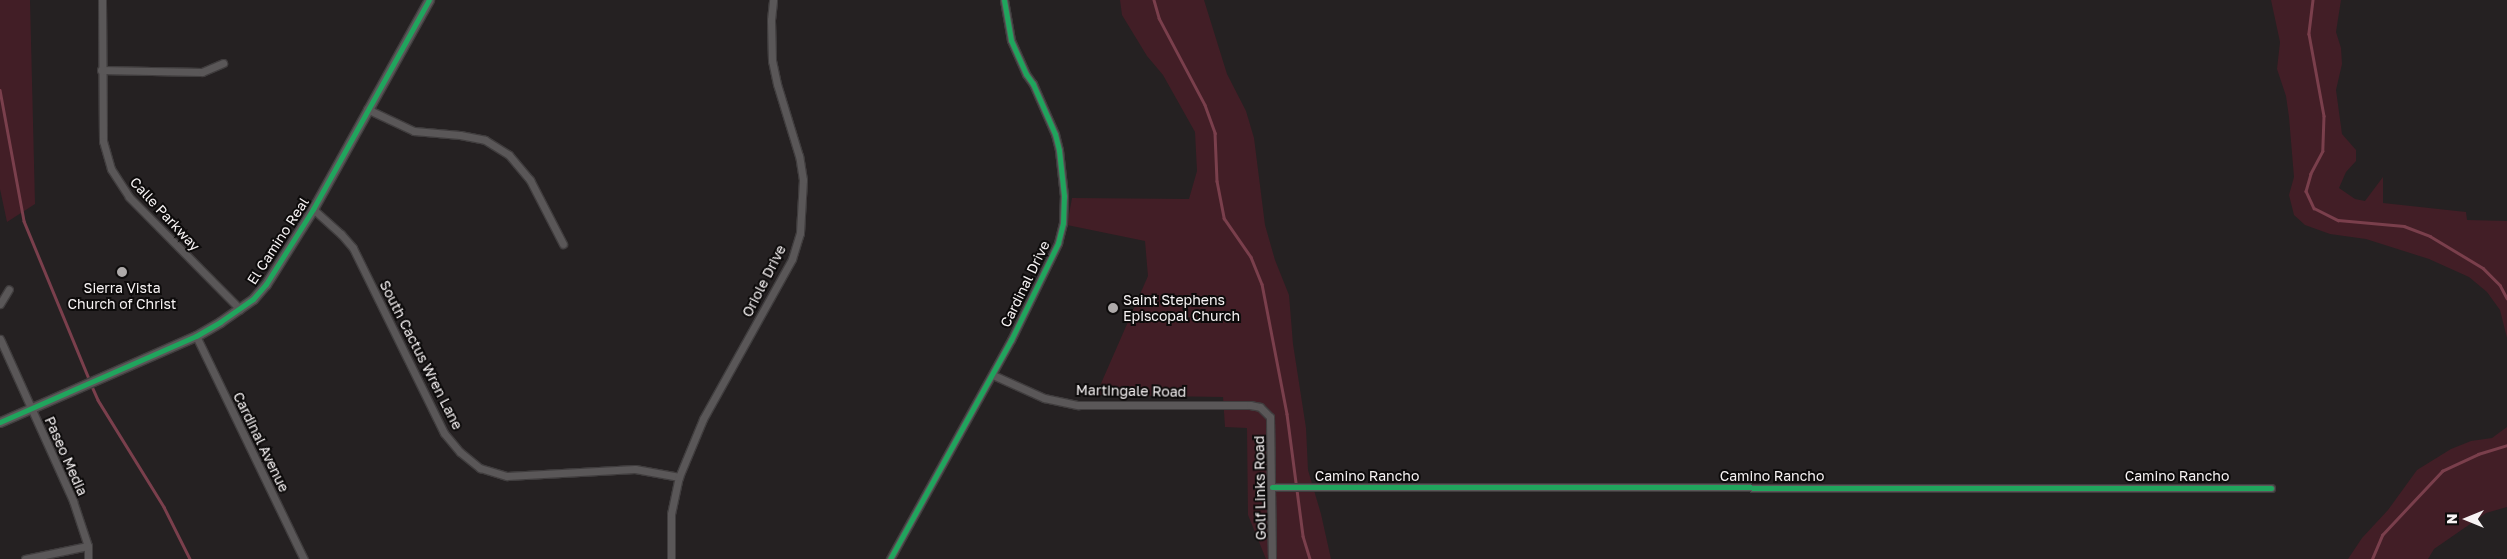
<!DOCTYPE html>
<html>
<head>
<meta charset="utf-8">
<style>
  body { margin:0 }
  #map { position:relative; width:2507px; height:559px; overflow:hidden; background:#252122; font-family:"Golos Text",sans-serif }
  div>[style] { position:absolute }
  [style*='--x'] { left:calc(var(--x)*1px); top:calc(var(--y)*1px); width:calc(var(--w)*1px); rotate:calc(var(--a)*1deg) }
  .green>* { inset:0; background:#421e26 }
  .stream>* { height:2.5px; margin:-1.25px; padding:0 1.25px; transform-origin:1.25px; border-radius:1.25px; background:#7a3f4c }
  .roads { filter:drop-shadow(1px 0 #403d3e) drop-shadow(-1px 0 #403d3e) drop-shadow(0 1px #403d3e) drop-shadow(0 -1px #403d3e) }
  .minor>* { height:7px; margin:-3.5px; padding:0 3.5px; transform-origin:3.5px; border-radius:3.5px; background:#5a5758 }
  .tertiary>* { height:9px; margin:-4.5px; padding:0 4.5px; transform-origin:4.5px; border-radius:4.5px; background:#5a5758 }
  .cycleway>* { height:5px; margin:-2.5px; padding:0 2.5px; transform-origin:2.5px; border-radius:2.5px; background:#20a55d }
  .dots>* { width:14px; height:14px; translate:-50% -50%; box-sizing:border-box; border:2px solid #0d0b0b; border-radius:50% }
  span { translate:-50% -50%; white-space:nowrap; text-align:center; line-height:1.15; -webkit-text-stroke:4px #0d0b0b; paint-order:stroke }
  .street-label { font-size:14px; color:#f7f3f4 }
  .poi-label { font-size:14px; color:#f7f3f4 }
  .left { translate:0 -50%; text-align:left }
  .north { position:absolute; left:2442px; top:494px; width:50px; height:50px; -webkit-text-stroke:4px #0d0b0b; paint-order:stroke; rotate:270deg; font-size:14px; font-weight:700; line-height:20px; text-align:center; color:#f7f3f4 }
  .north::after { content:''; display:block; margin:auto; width:18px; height:22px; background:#f7f3f4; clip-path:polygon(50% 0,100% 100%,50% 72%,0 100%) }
</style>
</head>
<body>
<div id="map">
  <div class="green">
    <i style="clip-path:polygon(0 0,30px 0,35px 204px,7px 222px,0 189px)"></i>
    <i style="clip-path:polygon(1120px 0,1204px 0,1227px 74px,1246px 111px,1254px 138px,1265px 225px,1275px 260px,1289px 295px,1293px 344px,1306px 428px,1308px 470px,1321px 514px,1331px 559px,1266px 559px,1248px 515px,1247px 428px,1225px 427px,1223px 397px,1096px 395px,1148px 276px,1145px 241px,1067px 225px,1072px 198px,1189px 199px,1197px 171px,1195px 132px,1163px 75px,1147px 56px,1122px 15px)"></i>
    <i style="clip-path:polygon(2271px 0,2341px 0,2336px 32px,2341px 48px,2342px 64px,2336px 90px,2342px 134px,2356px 150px,2356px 161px,2346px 172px,2339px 188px,2355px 199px,2365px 201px,2383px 177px,2383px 203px,2466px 212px,2467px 220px,2507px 221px,2507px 338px,2500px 310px,2487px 292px,2469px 277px,2429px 259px,2366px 239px,2330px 234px,2305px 225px,2294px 215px,2289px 195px,2294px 177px,2289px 117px,2286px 96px,2277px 69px,2280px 42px)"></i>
    <i style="clip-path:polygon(2507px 427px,2507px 507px,2486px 513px,2434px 549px,2428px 559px,2348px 559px,2362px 538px,2388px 510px,2417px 470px,2451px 449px,2471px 441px,2492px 438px)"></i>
  </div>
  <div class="stream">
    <i style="--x:1154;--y:0;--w:19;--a:74"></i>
    <i style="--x:1159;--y:18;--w:98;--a:62.1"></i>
    <i style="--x:1205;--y:105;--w:30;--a:70"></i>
    <i style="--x:1215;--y:133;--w:48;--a:87.6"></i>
    <i style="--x:1217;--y:181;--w:38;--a:79"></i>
    <i style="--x:1224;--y:218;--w:47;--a:55.3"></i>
    <i style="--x:1251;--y:257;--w:29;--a:68"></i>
    <i style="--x:1262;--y:284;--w:132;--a:79.1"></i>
    <i style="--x:1287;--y:414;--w:123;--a:82.5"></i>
    <i style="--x:1303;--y:536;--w:24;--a:73"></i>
    <i style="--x:2313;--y:0;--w:34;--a:97"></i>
    <i style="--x:2309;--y:34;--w:83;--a:79.6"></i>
    <i style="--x:2324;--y:116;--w:35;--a:92"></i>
    <i style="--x:2323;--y:151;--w:26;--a:118"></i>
    <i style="--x:2311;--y:174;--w:18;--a:106"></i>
    <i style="--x:2306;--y:191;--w:19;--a:65"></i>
    <i style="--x:2314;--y:208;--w:27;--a:27"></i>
    <i style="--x:2338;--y:220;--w:66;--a:5.2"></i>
    <i style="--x:2404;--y:226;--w:28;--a:21"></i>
    <i style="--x:2430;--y:236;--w:62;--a:31.1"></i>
    <i style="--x:2483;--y:268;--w:24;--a:45"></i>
    <i style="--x:2500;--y:285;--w:15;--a:62"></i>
    <i style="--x:0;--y:90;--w:133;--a:79.6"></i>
    <i style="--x:24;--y:221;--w:171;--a:67.6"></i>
    <i style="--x:91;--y:384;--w:17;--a:66"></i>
    <i style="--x:98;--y:400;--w:126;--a:58.3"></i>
    <i style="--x:164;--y:507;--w:58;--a:63.4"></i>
    <i style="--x:2372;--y:559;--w:26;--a:-67"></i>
    <i style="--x:2382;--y:535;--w:88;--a:-46.8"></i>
    <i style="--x:2442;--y:471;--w:40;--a:-25"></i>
    <i style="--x:2478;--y:454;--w:30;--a:-17"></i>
  </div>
  <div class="roads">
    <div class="minor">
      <i style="--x:102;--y:0;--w:141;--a:89.6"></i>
      <i style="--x:103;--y:141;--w:29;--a:74"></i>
      <i style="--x:111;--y:169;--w:33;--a:57"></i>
      <i style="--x:129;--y:197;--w:158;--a:45.3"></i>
      <i style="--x:101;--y:70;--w:101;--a:1.1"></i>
      <i style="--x:202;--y:72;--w:23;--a:-23"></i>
      <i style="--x:367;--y:109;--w:52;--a:25.1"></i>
      <i style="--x:414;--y:131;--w:46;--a:5"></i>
      <i style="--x:460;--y:135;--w:25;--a:11"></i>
      <i style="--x:485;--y:140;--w:28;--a:32"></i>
      <i style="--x:509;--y:155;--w:33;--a:50"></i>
      <i style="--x:530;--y:180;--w:72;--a:62.7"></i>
      <i style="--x:313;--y:209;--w:38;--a:42"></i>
      <i style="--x:341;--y:234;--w:18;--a:49"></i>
      <i style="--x:353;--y:248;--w:206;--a:63.8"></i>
      <i style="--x:444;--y:433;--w:25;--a:50"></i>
      <i style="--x:460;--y:452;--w:26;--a:39"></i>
      <i style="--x:480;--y:468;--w:28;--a:17"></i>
      <i style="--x:507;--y:476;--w:128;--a:-3.1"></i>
      <i style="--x:635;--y:469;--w:45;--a:10.3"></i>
      <i style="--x:0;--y:304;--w:17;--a:-59"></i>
      <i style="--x:196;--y:336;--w:248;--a:64.2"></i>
      <i style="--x:0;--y:339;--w:178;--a:65.7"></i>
      <i style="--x:73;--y:501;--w:47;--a:71.6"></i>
      <i style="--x:88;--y:546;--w:13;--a:90"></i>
      <i style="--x:993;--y:375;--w:56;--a:24.3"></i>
      <i style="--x:1044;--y:398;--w:35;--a:12"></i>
      <i style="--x:1078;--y:405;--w:172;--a:0"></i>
      <i style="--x:1250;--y:405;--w:10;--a:11"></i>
      <i style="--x:1260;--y:407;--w:14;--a:45"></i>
      <i style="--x:1270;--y:417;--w:142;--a:89.2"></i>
      <i style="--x:1272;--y:487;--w:999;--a:0.06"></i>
      <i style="--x:25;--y:559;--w:64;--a:-11.7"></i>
      <i style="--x:671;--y:559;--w:45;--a:-90"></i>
      <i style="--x:671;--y:514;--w:38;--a:-78"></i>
      <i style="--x:679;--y:477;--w:63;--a:-67.5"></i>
      <i style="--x:703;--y:419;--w:183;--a:-60.9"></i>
      <i style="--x:792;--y:259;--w:27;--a:-73"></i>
      <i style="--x:800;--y:233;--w:53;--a:-86.8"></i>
      <i style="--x:803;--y:180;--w:24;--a:-99"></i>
      <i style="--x:799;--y:156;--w:75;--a:-107"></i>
      <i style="--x:777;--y:84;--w:24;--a:-102"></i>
      <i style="--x:772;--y:61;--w:41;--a:-91.4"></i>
      <i style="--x:771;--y:20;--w:20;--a:-84"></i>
      <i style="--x:890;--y:559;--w:250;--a:-61.1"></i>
      <i style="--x:1011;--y:340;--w:108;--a:-64.1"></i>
      <i style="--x:1058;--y:243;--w:21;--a:-76"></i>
      <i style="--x:1063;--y:223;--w:27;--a:-88"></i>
      <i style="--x:1064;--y:196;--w:46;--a:-96.2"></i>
      <i style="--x:1059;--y:150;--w:16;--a:-104"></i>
      <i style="--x:1055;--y:134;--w:55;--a:-113.7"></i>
      <i style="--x:1033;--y:84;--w:12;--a:-125"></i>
      <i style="--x:1026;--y:74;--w:37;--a:-114"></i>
      <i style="--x:1011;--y:40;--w:41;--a:-99.9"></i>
    </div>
    <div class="tertiary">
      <i style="--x:0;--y:422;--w:214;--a:-23.7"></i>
      <i style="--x:196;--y:336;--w:28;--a:-30"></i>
      <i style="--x:220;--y:322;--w:40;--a:-34.9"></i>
      <i style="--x:253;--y:299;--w:20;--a:-49"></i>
      <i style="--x:266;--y:284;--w:89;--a:-57.9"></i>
      <i style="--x:313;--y:209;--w:239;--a:-61"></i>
    </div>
  </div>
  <div class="cycleway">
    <i style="--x:0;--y:422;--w:214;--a:-23.7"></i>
    <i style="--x:196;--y:336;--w:28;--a:-30"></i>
    <i style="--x:220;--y:322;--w:40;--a:-34.9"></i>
    <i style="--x:253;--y:299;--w:20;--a:-49"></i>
    <i style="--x:266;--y:284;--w:89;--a:-57.9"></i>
    <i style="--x:313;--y:209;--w:239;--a:-61"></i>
    <i style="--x:1272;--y:487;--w:999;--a:0.06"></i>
    <i style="--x:890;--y:559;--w:250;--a:-61.1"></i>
    <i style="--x:1011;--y:340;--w:108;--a:-64.1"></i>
    <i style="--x:1058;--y:243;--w:21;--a:-76"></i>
    <i style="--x:1063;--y:223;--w:27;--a:-88"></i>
    <i style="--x:1064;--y:196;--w:46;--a:-96.2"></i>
    <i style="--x:1059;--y:150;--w:16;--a:-104"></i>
    <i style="--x:1055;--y:134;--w:55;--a:-113.7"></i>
    <i style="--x:1033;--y:84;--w:12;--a:-125"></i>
    <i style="--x:1026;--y:74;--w:37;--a:-114"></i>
    <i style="--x:1011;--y:40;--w:41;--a:-99.9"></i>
  </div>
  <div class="dots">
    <i style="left:122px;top:272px;background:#aeaaaa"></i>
    <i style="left:1113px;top:308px;background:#aeaaaa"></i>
  </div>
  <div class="street-label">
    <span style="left:165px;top:214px;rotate:47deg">Calle Parkway</span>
    <span style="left:278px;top:241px;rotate:-57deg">El Camino Real</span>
    <span style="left:764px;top:281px;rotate:-63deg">Oriole Drive</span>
    <span style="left:1025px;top:284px;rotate:-64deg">Cardinal Drive</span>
    <span style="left:421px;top:355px;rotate:63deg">South Cactus Wren Lane</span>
    <span style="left:1131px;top:391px;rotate:1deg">Martingale Road</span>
    <span style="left:261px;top:442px;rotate:64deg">Cardinal Avenue</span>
    <span style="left:66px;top:456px;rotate:66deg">Paseo Media</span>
    <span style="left:1367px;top:476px">Camino Rancho</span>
    <span style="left:1772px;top:476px">Camino Rancho</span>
    <span style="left:2177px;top:476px">Camino Rancho</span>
    <span style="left:1260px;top:488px;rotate:-91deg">Golf Links Road</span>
  </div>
  <div class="poi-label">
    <span style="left:122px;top:296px">Sierra Vista<br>Church of Christ</span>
    <span class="left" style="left:1123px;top:308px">Saint Stephens<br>Episcopal Church</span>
  </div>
  <div class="north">N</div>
</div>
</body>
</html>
